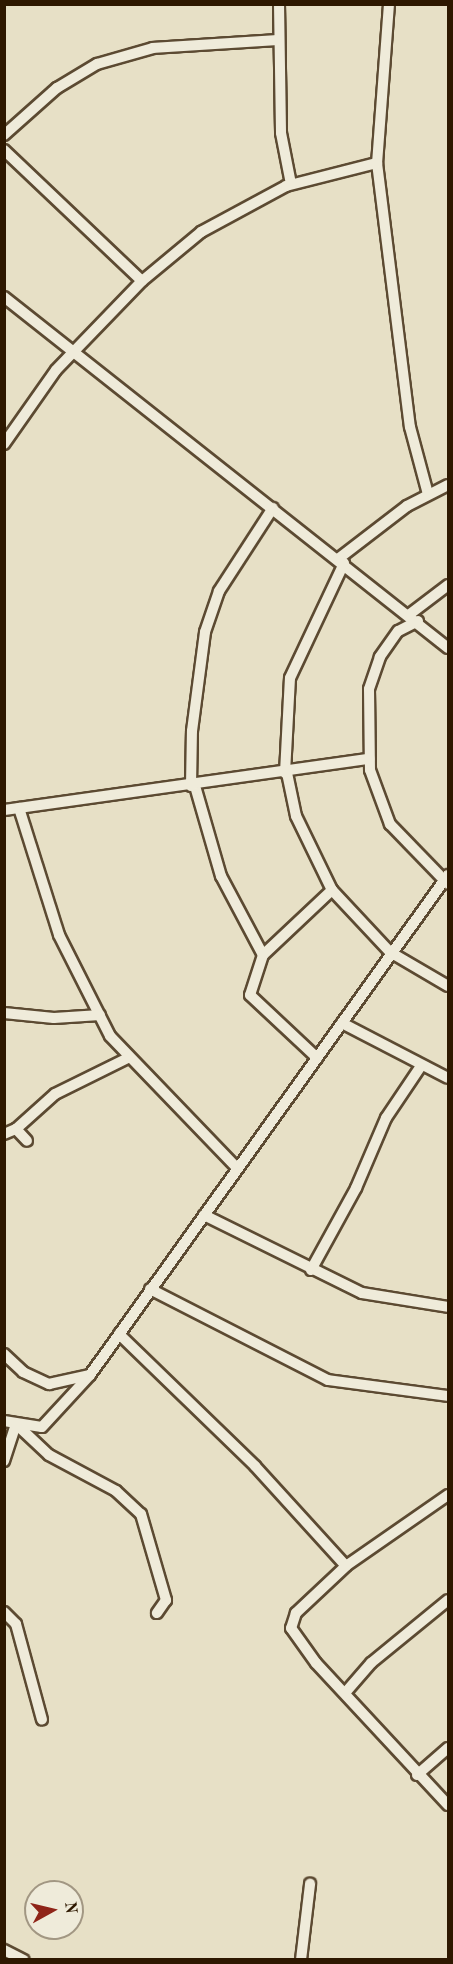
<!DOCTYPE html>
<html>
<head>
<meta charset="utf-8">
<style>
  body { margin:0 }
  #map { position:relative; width:453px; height:1964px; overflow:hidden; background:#e7e0c6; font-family:"Old Standard TT",serif }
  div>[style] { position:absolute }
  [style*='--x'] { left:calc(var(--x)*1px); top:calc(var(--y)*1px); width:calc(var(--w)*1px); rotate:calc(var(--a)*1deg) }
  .roads { filter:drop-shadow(2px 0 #5c4a32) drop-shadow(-2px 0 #5c4a32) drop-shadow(0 2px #5c4a32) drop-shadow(0 -2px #5c4a32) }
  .minor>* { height:10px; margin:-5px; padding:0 5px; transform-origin:5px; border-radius:5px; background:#efebda }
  span { translate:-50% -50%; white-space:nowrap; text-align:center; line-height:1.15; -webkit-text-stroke:6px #efebda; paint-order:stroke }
  .frame { position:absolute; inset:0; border:6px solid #2e1800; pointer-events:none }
  .north { position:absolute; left:24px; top:1880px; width:60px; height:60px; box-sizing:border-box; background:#efebda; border:2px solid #a29783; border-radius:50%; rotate:82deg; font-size:16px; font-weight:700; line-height:24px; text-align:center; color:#2e1800 }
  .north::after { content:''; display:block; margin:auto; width:21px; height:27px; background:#8f2418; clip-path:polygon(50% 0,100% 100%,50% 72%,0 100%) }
</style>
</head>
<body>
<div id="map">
  <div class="roads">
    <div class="minor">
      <i style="--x:279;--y:4;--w:129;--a:89.1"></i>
      <i style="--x:281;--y:133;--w:52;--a:78.9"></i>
      <i style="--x:389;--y:4;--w:159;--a:94.3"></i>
      <i style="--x:377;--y:163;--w:266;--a:82.9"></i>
      <i style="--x:410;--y:427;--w:69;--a:75"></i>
      <i style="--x:4;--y:135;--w:71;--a:-41.6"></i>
      <i style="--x:57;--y:88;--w:47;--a:-31"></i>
      <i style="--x:97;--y:64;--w:58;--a:-15.9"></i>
      <i style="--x:153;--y:48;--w:124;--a:-3.7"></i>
      <i style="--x:4;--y:150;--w:190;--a:43.5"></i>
      <i style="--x:4;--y:297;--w:566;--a:38.33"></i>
      <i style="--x:4;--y:444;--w:90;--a:-54.9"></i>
      <i style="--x:56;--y:370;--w:124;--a:-46"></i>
      <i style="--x:142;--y:281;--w:77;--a:-39.7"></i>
      <i style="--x:201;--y:232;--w:97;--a:-28.4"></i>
      <i style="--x:286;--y:186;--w:94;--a:-14.2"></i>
      <i style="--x:338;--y:559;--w:87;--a:-37.5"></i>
      <i style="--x:407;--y:506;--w:46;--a:-27.1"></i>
      <i style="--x:410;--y:614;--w:48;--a:-37.3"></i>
      <i style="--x:418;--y:621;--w:22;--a:153"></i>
      <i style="--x:398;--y:631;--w:32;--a:125"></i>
      <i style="--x:380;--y:657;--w:34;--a:109"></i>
      <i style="--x:369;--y:689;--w:81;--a:89.3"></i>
      <i style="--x:370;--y:770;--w:58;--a:69.7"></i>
      <i style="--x:390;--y:824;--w:83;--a:46"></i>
      <i style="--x:285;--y:773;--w:95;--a:-87"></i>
      <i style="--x:290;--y:678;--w:127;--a:-64.8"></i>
      <i style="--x:287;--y:773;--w:44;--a:78.2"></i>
      <i style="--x:296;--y:816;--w:82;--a:64.1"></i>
      <i style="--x:332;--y:890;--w:85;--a:46.9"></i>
      <i style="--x:390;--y:952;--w:67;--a:30.4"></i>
      <i style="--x:191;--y:786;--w:55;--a:-89"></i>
      <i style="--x:192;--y:731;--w:100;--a:-82.5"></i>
      <i style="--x:205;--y:632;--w:43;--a:-71.1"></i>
      <i style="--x:219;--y:591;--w:99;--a:-57"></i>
      <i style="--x:195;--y:786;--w:94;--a:73.9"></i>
      <i style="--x:221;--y:876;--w:89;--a:62"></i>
      <i style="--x:263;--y:955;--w:42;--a:108"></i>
      <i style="--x:250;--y:995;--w:92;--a:43.2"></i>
      <i style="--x:19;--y:808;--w:133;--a:72.5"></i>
      <i style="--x:59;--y:935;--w:113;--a:63.2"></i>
      <i style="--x:110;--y:1036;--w:183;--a:46.1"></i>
      <i style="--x:4;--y:810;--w:369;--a:-8"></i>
      <i style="--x:263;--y:955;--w:95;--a:-43.3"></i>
      <i style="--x:4;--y:1013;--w:50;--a:5.7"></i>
      <i style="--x:54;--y:1018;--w:46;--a:-3.7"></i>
      <i style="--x:342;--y:1023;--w:119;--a:27.4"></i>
      <i style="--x:16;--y:1129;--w:52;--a:-41.9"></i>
      <i style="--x:55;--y:1094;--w:81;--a:-26.3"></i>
      <i style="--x:4;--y:1134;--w:13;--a:-23"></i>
      <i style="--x:16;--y:1129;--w:16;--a:47"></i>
      <i style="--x:204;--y:1215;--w:176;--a:26.3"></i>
      <i style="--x:362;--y:1293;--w:87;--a:9.2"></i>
      <i style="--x:311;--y:1270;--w:94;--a:-61.2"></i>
      <i style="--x:356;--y:1188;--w:76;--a:-66.8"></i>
      <i style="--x:386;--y:1118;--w:63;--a:-56.1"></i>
      <i style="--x:150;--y:1289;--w:200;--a:27.1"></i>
      <i style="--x:328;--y:1380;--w:121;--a:7.6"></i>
      <i style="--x:119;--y:1334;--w:190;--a:44.1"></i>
      <i style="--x:255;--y:1466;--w:135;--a:47.7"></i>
      <i style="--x:4;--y:1354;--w:26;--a:43"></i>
      <i style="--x:23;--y:1372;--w:29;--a:25"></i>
      <i style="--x:49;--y:1384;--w:42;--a:-12.4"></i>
      <i style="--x:4;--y:1421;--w:38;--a:9"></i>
      <i style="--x:42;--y:1427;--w:71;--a:-47.3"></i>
      <i style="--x:90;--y:1375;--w:615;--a:-54.4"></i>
      <i style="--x:4;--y:1461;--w:39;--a:-72"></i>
      <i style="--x:16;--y:1424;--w:45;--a:43.2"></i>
      <i style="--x:49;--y:1455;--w:76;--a:28.2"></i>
      <i style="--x:116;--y:1491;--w:34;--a:43"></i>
      <i style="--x:141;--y:1514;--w:90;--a:73.8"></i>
      <i style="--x:166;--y:1600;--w:16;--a:125"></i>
      <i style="--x:448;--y:1495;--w:124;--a:145.2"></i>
      <i style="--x:346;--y:1566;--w:69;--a:136.8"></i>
      <i style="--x:296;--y:1613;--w:16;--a:108"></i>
      <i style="--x:291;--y:1628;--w:43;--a:54.5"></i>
      <i style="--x:316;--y:1663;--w:194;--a:47.1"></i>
      <i style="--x:4;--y:1612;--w:17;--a:45"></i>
      <i style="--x:16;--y:1624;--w:99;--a:74.8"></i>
      <i style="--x:345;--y:1693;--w:40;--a:-49"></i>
      <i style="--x:371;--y:1663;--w:99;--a:-39.3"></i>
      <i style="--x:417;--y:1775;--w:41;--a:-41.1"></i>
      <i style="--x:4;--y:1950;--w:22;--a:27"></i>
      <i style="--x:301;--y:1960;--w:77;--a:-83.2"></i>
    </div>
  </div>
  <div class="frame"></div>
  <div class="north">N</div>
</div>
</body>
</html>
